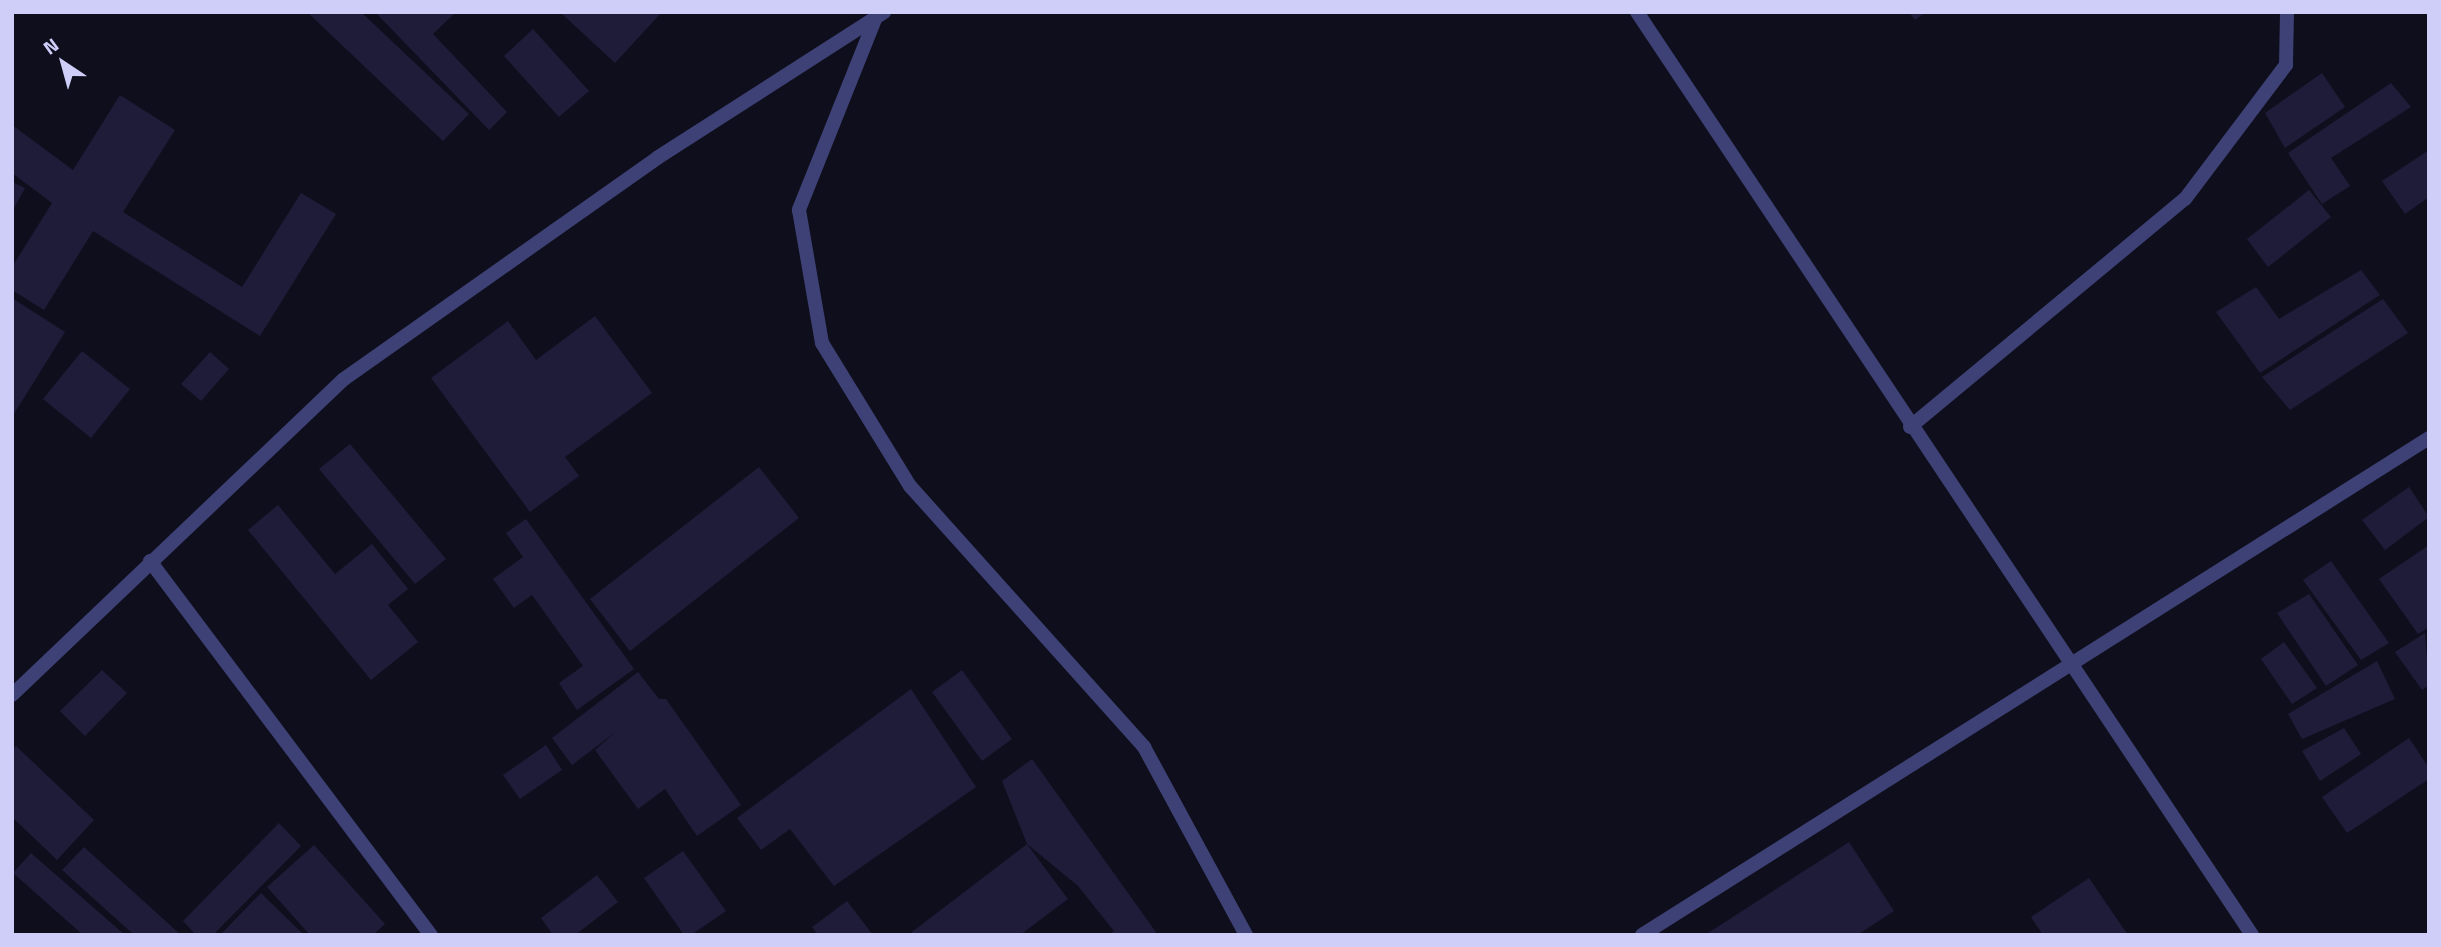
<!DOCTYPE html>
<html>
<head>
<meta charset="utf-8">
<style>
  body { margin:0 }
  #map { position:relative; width:2441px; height:947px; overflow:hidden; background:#0f0e1c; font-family:"Titillium Web",sans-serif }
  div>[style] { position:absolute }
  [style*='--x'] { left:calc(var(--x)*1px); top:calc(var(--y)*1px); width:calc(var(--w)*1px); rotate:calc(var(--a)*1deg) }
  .building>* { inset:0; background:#1f1c3a }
  .street>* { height:14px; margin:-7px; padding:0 7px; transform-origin:7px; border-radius:7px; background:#3e4175 }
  span { translate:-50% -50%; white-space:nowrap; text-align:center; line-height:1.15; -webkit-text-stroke:7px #0f0e1c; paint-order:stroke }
  .frame { position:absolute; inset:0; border:14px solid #cfcef9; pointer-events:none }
  .north { position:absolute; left:28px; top:28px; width:70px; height:70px; -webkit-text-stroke:5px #0f0e1c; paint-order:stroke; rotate:324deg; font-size:19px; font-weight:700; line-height:28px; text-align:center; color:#cfcef9 }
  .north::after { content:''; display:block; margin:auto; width:24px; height:32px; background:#cfcef9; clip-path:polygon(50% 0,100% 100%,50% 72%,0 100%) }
</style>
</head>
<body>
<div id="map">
  <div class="building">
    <i style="clip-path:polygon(307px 12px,361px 12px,469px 114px,443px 141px)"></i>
    <i style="clip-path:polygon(375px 12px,456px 12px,433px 34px,507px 112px,489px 130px)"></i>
    <i style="clip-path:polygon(560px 12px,662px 12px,615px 63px)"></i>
    <i style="clip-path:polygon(1909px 12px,1926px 12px,1915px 20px)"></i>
    <i style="clip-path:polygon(533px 29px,589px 91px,559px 117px,504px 56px)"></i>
    <i style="clip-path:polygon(2322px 73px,2345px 107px,2285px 148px,2265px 113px)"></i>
    <i style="clip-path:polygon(2391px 83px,2411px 107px,2331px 158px,2350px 186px,2322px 204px,2288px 153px)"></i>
    <i style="clip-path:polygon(120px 95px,175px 130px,123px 212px,242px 287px,301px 193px,336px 214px,260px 336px,93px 231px,44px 310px,12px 290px,12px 267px,52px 203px,12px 173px,12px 125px,73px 170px)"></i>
    <i style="clip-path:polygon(2429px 150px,2429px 197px,2405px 214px,2382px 181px)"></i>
    <i style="clip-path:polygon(12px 182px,25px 188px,12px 212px)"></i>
    <i style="clip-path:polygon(2309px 190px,2331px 217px,2268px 267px,2247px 239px)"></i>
    <i style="clip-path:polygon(2361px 270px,2380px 295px,2260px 373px,2216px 312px,2256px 287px,2279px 319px)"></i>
    <i style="clip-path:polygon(12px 298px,65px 332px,12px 417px)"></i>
    <i style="clip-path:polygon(2383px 299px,2408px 333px,2290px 410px,2262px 377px)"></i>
    <i style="clip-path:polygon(595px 316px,652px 393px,565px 457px,579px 476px,530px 512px,431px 378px,508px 321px,536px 360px)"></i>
    <i style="clip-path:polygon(82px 351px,130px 389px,91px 438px,43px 399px)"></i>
    <i style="clip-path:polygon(210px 352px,229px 369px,201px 401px,181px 384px)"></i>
    <i style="clip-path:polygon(350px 444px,446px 559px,415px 584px,319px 469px)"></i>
    <i style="clip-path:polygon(759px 467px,799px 518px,630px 651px,590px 599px)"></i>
    <i style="clip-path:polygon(2409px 487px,2429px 517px,2385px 550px,2362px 520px)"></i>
    <i style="clip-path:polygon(278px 505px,335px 574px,372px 544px,408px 589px,388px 605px,418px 642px,371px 680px,248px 530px)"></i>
    <i style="clip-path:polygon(526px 519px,634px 669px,577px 710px,559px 683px,583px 666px,532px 595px,514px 608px,493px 579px,523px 557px,506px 533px)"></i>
    <i style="clip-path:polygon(2429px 545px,2429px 627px,2418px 634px,2379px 579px)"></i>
    <i style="clip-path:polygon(2331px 561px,2389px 643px,2361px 660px,2303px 580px)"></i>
    <i style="clip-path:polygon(2309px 594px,2358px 665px,2326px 686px,2277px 613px)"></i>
    <i style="clip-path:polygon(2425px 633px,2429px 685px,2422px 690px,2395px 652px)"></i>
    <i style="clip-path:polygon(2284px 642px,2317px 688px,2292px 704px,2261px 659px)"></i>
    <i style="clip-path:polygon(2377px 661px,2395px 699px,2302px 739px,2288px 714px)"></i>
    <i style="clip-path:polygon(102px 670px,127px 693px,85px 736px,60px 711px)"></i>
    <i style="clip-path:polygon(962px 670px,1012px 739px,982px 761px,932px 692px)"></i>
    <i style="clip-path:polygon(638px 672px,659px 699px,666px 699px,741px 805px,697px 836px,665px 789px,638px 809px,595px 750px,617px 731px,572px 765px,552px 738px)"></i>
    <i style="clip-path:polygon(911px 689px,976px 787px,834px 886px,790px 829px,761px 850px,737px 818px)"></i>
    <i style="clip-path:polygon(2344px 728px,2361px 754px,2320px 781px,2302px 751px)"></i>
    <i style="clip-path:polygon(2409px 738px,2429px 768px,2429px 779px,2347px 833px,2322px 797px)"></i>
    <i style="clip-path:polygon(546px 745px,562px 770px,520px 799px,503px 775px)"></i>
    <i style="clip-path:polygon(16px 746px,94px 820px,57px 860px,12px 817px,12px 750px)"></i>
    <i style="clip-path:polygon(1032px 759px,1108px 865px,1158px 935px,1108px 935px,1114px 931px,1078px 886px,1027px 844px,1002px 781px)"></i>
    <i style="clip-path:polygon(279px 823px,301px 846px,213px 935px,196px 935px,183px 921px)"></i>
    <i style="clip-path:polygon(1849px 842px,1894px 911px,1857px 935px,1705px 935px)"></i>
    <i style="clip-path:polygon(1027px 844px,1068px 899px,1020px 935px,908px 935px)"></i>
    <i style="clip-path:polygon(314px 845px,385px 924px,373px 935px,310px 935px,267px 887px)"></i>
    <i style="clip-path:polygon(84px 847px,181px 935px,134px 935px,62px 870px)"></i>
    <i style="clip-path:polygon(683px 851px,726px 911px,691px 935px,684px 935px,644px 878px)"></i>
    <i style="clip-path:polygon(31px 853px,125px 935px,83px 935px,13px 873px)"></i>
    <i style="clip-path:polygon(597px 875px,618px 902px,575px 935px,553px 935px,541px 918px)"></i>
    <i style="clip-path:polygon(2089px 878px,2128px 935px,2043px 935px,2031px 917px)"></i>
    <i style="clip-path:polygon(261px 893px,304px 935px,220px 935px)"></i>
    <i style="clip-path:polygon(847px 901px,873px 935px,818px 935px,812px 927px)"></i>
  </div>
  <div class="street">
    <i style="--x:1637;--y:12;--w:1109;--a:56.32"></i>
    <i style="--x:876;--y:17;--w:208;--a:111.8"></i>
    <i style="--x:799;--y:210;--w:135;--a:80.2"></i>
    <i style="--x:822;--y:343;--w:168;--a:58.4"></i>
    <i style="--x:910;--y:486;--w:351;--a:48.1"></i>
    <i style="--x:1144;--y:747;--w:214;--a:61.5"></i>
    <i style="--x:1910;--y:427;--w:357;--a:-39.7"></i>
    <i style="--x:2185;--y:199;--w:168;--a:-53"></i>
    <i style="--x:2286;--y:65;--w:53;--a:-88.9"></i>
    <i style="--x:150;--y:561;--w:468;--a:53.1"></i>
    <i style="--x:12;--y:695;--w:458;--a:-43.6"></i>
    <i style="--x:344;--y:379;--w:383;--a:-35.2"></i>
    <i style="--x:657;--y:158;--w:270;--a:-32.7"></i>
    <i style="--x:1642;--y:935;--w:931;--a:-32.27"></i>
  </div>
  <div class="frame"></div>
  <div class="north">N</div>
</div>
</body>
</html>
